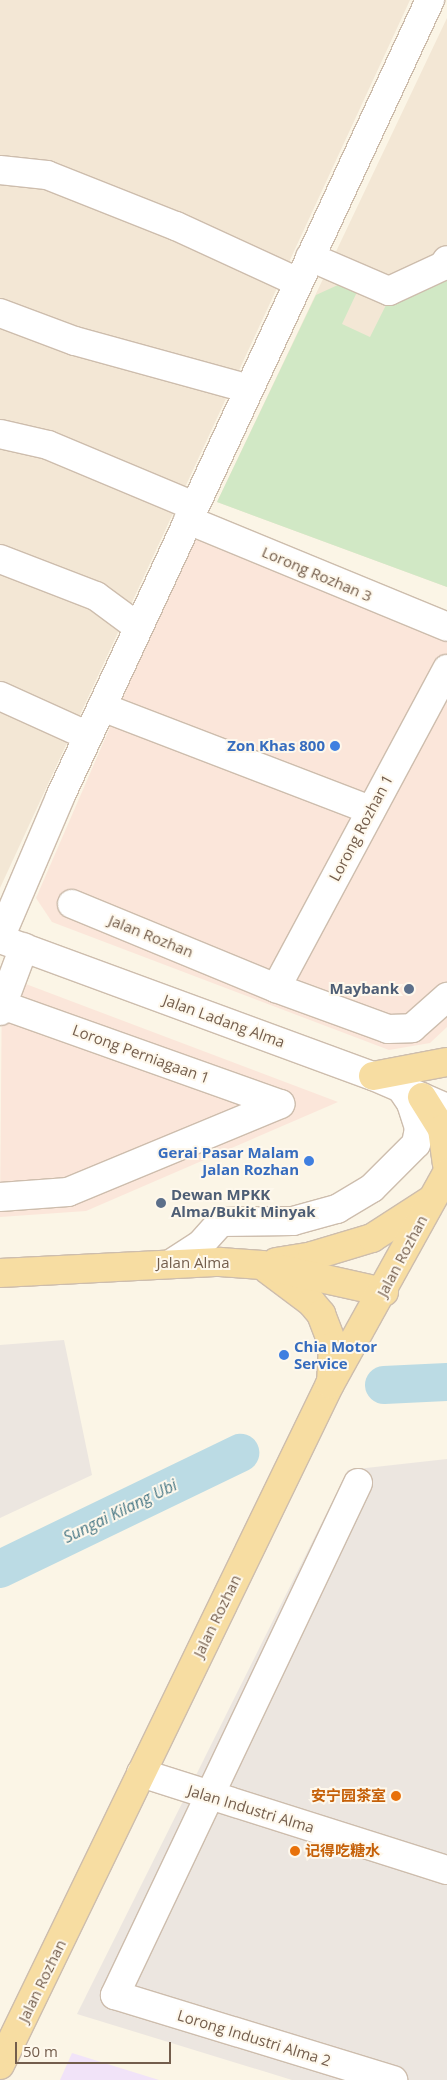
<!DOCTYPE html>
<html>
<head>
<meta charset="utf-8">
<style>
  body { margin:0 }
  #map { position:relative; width:447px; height:2080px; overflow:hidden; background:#fbf5e6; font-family:"Open Sans","Noto Sans SC",sans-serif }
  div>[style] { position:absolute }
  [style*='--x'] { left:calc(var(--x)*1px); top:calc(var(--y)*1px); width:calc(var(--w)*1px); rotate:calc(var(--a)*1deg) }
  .residential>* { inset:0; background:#f3e7d5 }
  .commercial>* { inset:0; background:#fbe6da }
  .industrial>* { inset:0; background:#ece6e0 }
  .education>* { inset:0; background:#f1e3f8 }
  .green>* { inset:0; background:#d1e8c5 }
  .river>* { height:38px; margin:-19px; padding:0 19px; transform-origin:19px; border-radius:19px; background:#bbdbe4 }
  .roads { filter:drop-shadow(1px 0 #cdbdad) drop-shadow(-1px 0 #cdbdad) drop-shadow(0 1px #cdbdad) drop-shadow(0 -1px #cdbdad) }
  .minor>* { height:28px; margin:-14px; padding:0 14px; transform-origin:14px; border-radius:14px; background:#fff }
  .major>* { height:28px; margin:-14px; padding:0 14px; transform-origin:14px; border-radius:14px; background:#f7dda2 }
  .dots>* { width:14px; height:14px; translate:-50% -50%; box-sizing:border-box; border:2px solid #fef8ec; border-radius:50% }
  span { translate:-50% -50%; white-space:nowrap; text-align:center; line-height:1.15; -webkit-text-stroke:4px #fef8ec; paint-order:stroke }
  .street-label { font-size:15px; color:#735d4c }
  .shop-label { font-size:15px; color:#366cbe; font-weight:700 }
  .right { translate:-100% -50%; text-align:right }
  .left { translate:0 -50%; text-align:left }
  .service-label { font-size:15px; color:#4e5e75; font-weight:700 }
  .food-label { font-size:15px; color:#c56008; font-weight:700 }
  .water-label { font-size:16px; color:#477785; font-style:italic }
  .scale { position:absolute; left:15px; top:2042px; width:156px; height:22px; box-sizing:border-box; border:2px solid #735d4c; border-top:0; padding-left:6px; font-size:15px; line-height:18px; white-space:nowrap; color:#735d4c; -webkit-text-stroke:4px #fef8ec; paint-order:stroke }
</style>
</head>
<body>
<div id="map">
  <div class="residential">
    <i style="clip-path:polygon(0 0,410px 0,0 888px)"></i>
    <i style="clip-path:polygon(447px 18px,447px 587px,217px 502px)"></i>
  </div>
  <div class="commercial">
    <i style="clip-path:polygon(192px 538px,447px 637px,447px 1027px,430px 1043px,389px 1050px,52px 922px,36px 898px)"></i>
    <i style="clip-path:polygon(2px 975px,338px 1102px,86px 1211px,0 1217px)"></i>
  </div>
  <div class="industrial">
    <i style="clip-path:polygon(64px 1340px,92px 1475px,0 1518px,0 1345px)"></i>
    <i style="clip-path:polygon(447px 1459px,447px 2080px,292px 2080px,77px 2014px,348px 1470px)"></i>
  </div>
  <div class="education">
    <i style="clip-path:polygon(72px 2053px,159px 2080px,60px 2080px)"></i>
  </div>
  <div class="green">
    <i style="clip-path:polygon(444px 280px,447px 281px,447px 587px,217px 502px,316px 295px,340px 284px,357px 292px,342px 324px,370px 337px,386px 305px)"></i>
  </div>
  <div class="river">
    <i style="--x:384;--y:1385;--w:63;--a:-2.7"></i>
    <i style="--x:0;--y:1569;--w:267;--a:-25.8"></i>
  </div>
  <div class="roads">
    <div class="minor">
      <i style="--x:0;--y:170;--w:47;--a:6.1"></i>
      <i style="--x:47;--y:175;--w:139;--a:21.6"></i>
      <i style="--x:176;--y:226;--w:134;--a:24.7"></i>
      <i style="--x:310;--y:257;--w:86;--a:23.3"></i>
      <i style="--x:389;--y:291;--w:60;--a:-24.8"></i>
      <i style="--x:443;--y:266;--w:7;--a:-56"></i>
      <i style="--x:0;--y:313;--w:80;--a:20.5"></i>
      <i style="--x:75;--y:341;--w:180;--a:15.4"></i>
      <i style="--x:0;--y:434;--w:49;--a:12.9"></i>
      <i style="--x:48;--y:445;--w:158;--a:22.7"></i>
      <i style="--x:188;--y:520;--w:280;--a:22.4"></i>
      <i style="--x:0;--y:559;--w:103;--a:21.1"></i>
      <i style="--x:96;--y:596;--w:52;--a:36.4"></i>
      <i style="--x:0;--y:696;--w:97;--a:24.4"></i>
      <i style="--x:102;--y:707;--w:288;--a:21"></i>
      <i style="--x:72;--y:904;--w:221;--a:22.4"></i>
      <i style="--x:276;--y:988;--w:119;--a:20.1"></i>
      <i style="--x:388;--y:1029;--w:24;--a:-2"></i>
      <i style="--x:412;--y:1028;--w:47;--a:-41.5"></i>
      <i style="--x:0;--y:938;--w:153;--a:-66.9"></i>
      <i style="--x:60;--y:797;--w:879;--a:-65.1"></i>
      <i style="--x:0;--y:939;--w:397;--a:20.2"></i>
      <i style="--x:373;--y:1076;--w:81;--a:23.4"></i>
      <i style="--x:276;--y:988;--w:362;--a:-61.8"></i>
      <i style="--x:2;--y:1005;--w:295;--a:19.6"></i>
      <i style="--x:0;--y:1011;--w:68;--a:-69.4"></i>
      <i style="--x:0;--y:1197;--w:68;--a:-4.2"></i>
      <i style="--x:68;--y:1192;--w:230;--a:-22.5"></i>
      <i style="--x:172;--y:1263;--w:35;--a:-33"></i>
      <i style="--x:201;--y:1244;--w:30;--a:-48"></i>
      <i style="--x:221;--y:1222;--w:72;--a:-0.8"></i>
      <i style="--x:293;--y:1221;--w:46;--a:-15.3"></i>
      <i style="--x:337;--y:1209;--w:41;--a:-31"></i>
      <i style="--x:372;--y:1188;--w:62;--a:-45"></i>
      <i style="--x:416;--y:1144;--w:16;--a:-79"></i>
      <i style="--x:419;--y:1128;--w:26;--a:-108"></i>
      <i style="--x:411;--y:1103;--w:18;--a:-124"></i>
      <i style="--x:358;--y:1483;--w:567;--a:115.39"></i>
      <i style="--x:115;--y:1995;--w:291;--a:17"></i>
      <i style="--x:141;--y:1773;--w:321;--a:17.6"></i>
    </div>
    <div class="major">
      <i style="--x:373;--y:1076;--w:75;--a:-10.7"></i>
      <i style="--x:422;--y:1097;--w:38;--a:58"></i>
      <i style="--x:442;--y:1129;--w:35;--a:82"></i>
      <i style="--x:276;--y:1262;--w:36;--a:-9"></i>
      <i style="--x:312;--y:1256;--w:63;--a:-16.7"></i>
      <i style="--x:372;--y:1238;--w:70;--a:-32.8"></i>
      <i style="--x:267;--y:1269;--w:55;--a:36.9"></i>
      <i style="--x:311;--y:1302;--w:16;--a:50"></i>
      <i style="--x:321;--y:1314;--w:34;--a:69"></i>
      <i style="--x:333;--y:1346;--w:35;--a:93"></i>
      <i style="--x:0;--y:1273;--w:220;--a:-2.9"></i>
      <i style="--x:220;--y:1262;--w:42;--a:4.1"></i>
      <i style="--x:262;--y:1265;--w:125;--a:12.5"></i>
      <i style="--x:0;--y:2065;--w:757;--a:-64.15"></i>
      <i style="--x:330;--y:1384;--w:241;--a:-61"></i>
    </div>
  </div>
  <div class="dots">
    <i style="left:335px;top:746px;background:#3f7fe0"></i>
    <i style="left:409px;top:989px;background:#5c6f8a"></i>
    <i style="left:309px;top:1161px;background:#3f7fe0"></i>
    <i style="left:161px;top:1203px;background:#5c6f8a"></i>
    <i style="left:284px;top:1355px;background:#3f7fe0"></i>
    <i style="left:396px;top:1796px;background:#e8710a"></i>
    <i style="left:295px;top:1851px;background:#e8710a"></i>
  </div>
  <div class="street-label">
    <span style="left:317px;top:574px;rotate:23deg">Lorong Rozhan 3</span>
    <span style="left:361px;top:828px;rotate:-62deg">Lorong Rozhan 1</span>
    <span style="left:151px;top:936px;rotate:22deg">Jalan Rozhan</span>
    <span style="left:224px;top:1021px;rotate:20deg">Jalan Ladang Alma</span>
    <span style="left:141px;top:1054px;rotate:20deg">Lorong Perniagaan 1</span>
    <span style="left:402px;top:1256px;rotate:-62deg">Jalan Rozhan</span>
    <span style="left:193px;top:1263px">Jalan Alma</span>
    <span style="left:217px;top:1616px;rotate:-64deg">Jalan Rozhan</span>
    <span style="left:251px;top:1809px;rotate:17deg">Jalan Industri Alma</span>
    <span style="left:42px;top:1981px;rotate:-64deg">Jalan Rozhan</span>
    <span style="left:254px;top:2038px;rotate:17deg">Lorong Industri Alma 2</span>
  </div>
  <div class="shop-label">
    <span class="right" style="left:325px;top:746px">Zon Khas 800</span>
    <span class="right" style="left:299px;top:1161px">Gerai Pasar Malam<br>Jalan Rozhan</span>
    <span class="left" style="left:294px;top:1355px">Chia Motor<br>Service</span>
  </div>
  <div class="service-label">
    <span class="right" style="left:399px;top:989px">Maybank</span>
    <span class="left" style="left:171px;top:1203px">Dewan MPKK<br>Alma/Bukit Minyak</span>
  </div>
  <div class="food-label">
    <span class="right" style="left:386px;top:1796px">安宁园茶室</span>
    <span class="left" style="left:305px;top:1851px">记得吃糖水</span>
  </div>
  <div class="water-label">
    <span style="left:120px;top:1511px;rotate:-26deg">Sungai Kilang Ubi</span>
  </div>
  <div class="scale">50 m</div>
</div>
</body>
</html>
